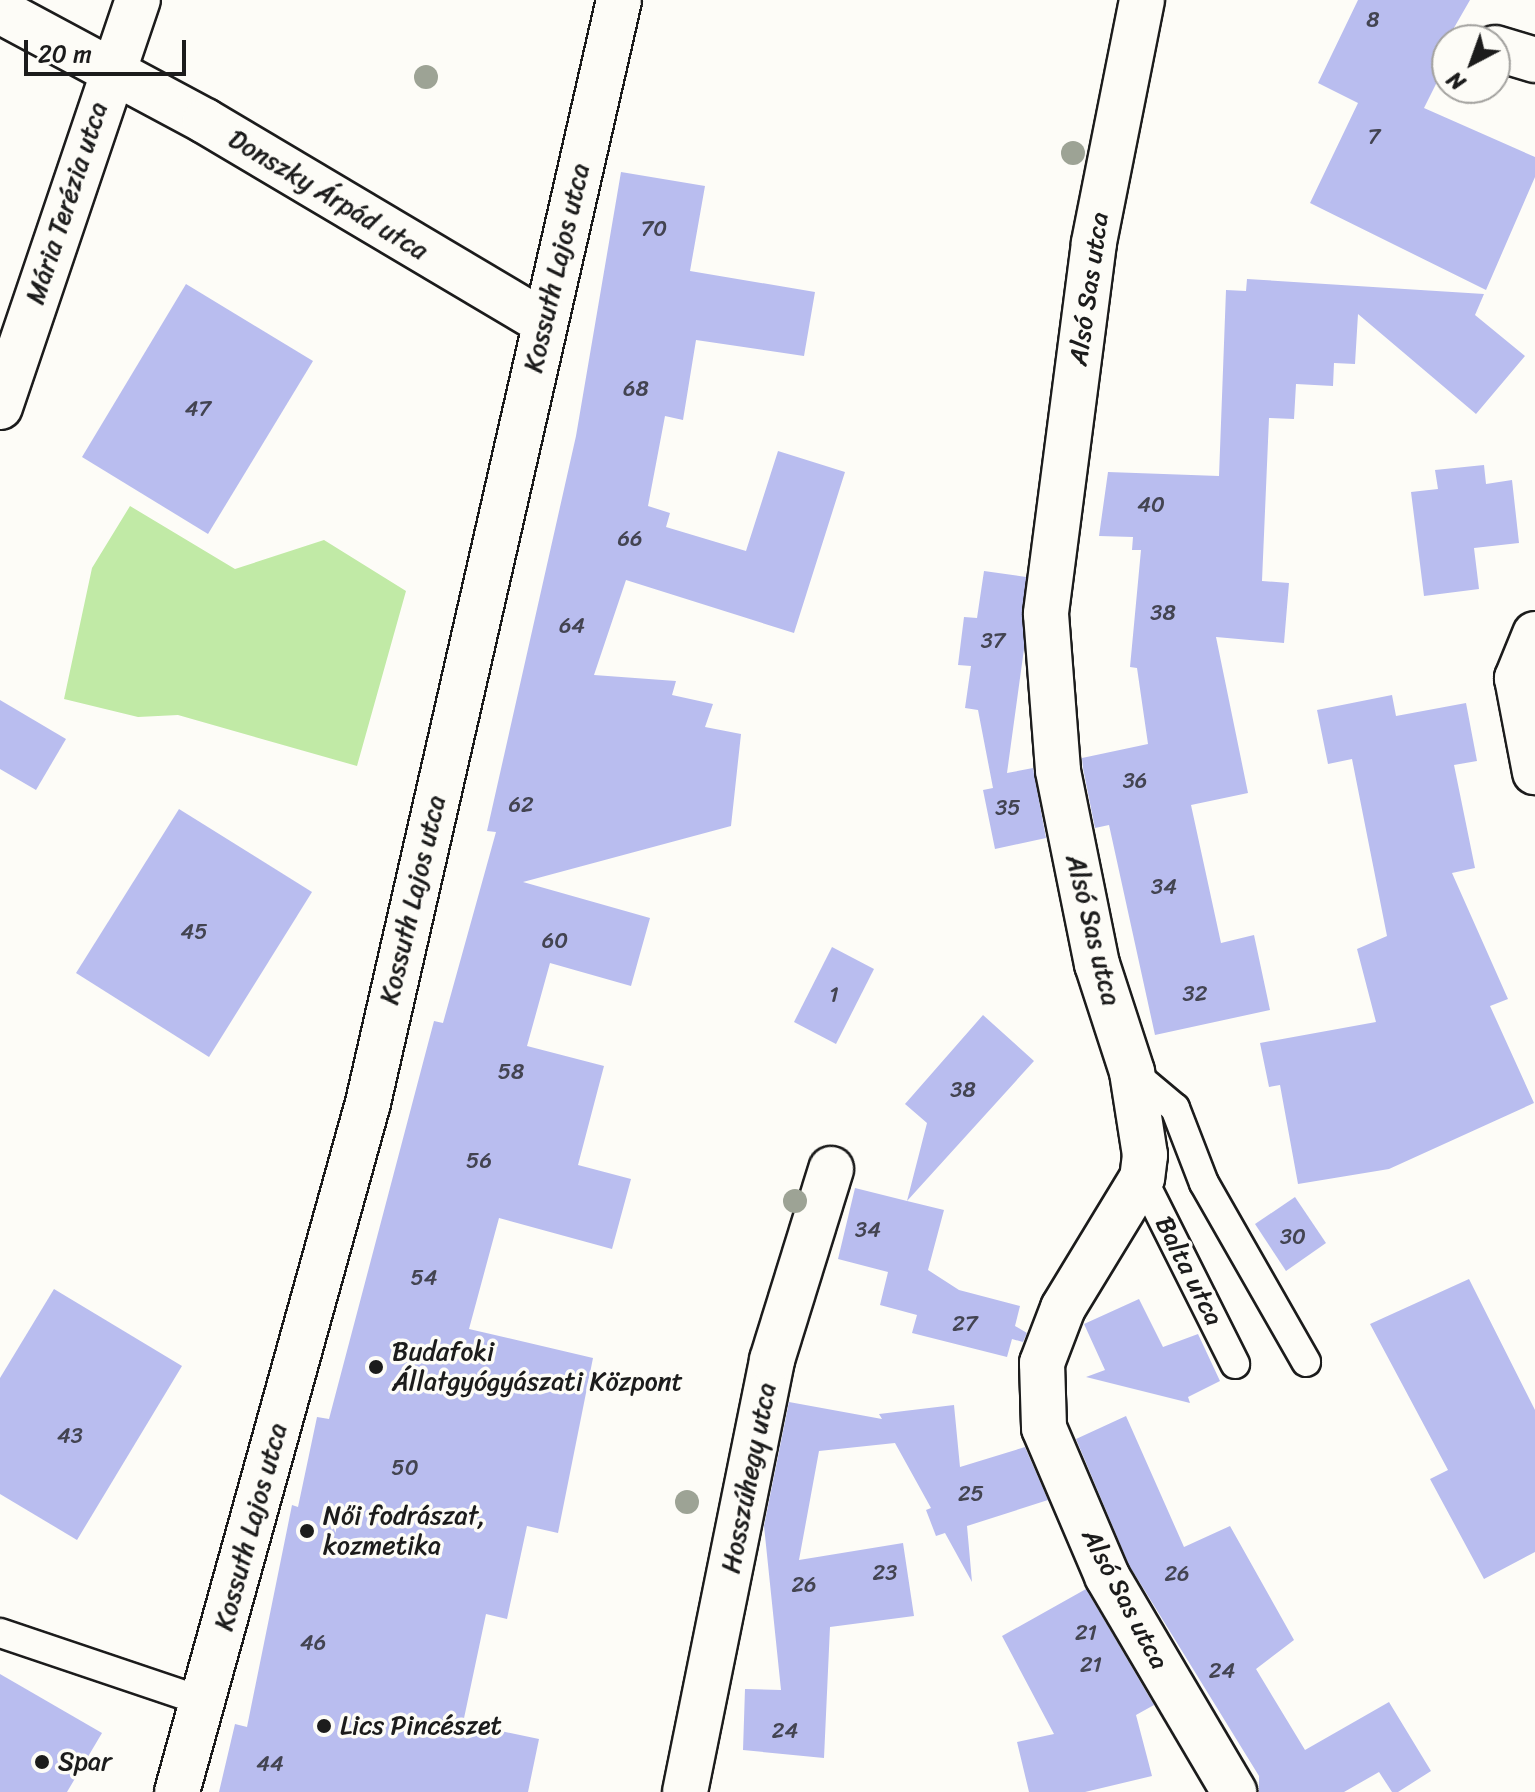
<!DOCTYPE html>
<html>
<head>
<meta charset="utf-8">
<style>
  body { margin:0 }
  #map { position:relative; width:1535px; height:1792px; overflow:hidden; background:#fdfcf7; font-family:Sriracha,sans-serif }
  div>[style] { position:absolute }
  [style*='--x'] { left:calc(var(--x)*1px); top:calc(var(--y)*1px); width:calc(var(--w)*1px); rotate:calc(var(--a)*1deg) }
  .green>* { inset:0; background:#c1eaa6 }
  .building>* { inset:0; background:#b9bdef }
  .roads { filter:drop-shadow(2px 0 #1c1c1c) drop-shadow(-2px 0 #1c1c1c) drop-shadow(0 2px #1c1c1c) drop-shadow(0 -2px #1c1c1c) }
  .lane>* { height:28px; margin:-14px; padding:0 14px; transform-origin:14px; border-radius:14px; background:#fdfcf7 }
  .street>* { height:44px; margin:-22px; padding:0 22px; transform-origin:22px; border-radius:22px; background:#fdfcf7 }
  .secondary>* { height:44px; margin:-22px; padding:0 22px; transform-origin:22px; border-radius:22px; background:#fdfcf7 }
  .trees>* { width:24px; height:24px; margin:-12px; border-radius:50%; background:#9da395 }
  .dots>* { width:22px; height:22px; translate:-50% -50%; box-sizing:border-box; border:4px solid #fdfcf7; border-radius:50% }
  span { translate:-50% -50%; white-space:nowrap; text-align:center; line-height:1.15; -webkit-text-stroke:7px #fdfcf7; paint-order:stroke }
  .number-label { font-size:22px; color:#434451 }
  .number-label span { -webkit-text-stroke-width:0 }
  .street-label { font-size:26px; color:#1c1c1c }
  .poi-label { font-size:26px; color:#1c1c1c }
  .left { translate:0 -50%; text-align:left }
  .north { position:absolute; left:1431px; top:24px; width:80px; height:80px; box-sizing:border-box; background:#fdfcf7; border:2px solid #a3a29f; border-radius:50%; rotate:221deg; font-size:22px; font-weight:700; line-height:32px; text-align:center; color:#1c1c1c }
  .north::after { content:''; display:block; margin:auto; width:28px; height:36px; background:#1c1c1c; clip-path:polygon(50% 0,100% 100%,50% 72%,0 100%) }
  .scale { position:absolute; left:24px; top:40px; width:162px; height:36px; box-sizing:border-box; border:4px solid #1c1c1c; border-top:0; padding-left:10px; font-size:24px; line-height:28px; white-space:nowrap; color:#1c1c1c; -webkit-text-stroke:6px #fdfcf7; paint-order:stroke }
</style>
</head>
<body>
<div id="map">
  <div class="green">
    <i style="clip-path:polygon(130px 506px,235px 569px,324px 540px,406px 591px,357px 766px,178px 715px,138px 717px,64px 699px,92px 568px)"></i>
  </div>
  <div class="building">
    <i style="clip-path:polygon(1358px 0,1470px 0,1447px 40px,1447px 62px,1424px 108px,1535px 157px,1535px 177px,1486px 290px,1310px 203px,1358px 103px,1318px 83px)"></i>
    <i style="clip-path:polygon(621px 172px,705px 186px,690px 271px,815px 292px,804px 356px,696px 340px,683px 420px,665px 416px,648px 506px,670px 513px,666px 527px,746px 551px,778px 451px,845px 472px,794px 633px,626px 580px,594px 675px,676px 681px,672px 695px,713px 704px,705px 727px,741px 734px,731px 826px,523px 882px,650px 918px,631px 986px,550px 963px,527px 1046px,604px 1066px,578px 1165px,631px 1179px,612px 1249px,499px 1218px,469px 1329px,593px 1358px,558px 1533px,527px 1526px,507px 1619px,486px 1614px,463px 1723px,539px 1739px,528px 1792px,219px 1792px,235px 1724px,247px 1727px,292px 1505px,298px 1507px,317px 1417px,329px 1419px,434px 1021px,443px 1023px,496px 832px,487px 831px,576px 436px)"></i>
    <i style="clip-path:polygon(1247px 279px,1484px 294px,1475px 315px,1525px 356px,1476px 414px,1358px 314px,1355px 364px,1334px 363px,1333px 386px,1296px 384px,1294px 419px,1269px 418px,1262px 581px,1289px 583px,1284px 643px,1216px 637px,1248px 793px,1191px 805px,1221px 943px,1254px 935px,1270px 1010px,1155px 1035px,1109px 825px,1095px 828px,1083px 768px,1082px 758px,1148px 744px,1137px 668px,1130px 667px,1141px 550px,1132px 550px,1133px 537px,1099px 536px,1108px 472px,1219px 476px,1226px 290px,1246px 291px)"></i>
    <i style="clip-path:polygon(186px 284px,313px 361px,208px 534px,82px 457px)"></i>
    <i style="clip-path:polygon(1484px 465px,1486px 484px,1512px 480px,1519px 543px,1474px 548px,1479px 589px,1424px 596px,1411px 492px,1438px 489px,1435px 470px)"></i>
    <i style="clip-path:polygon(984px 571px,1026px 577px,1024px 649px,1007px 773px,1033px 768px,1046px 838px,995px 849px,983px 790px,993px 788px,978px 710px,965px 708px,971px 666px,958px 665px,964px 617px,977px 618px)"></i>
    <i style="clip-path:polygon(1392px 695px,1396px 716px,1466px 703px,1477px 761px,1454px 765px,1475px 868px,1452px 873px,1508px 999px,1490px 1006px,1534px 1103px,1389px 1169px,1298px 1184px,1280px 1085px,1269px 1087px,1260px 1043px,1376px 1022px,1357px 949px,1387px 936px,1352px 759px,1328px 764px,1317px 710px)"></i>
    <i style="clip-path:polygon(0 700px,66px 739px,36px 790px,0 769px)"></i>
    <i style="clip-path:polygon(179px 809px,312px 892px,209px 1057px,76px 973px)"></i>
    <i style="clip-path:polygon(832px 947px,874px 969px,836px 1044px,794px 1022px)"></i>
    <i style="clip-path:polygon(983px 1015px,1034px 1061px,907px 1201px,944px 1210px,928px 1270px,959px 1290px,1020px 1306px,1015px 1326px,1027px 1333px,1023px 1342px,1012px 1339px,1007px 1357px,912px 1333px,917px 1315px,880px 1305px,888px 1272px,838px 1259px,855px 1188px,907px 1201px,927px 1123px,905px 1104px)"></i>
    <i style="clip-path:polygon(1295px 1197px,1326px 1243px,1286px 1271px,1255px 1224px)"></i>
    <i style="clip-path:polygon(1469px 1279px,1535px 1410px,1535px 1552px,1484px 1579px,1430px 1479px,1448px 1470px,1370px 1324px)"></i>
    <i style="clip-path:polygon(54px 1289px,182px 1366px,77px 1540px,0 1494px,0 1378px)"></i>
    <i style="clip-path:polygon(1139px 1299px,1163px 1347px,1198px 1334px,1220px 1381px,1188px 1397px,1190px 1403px,1086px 1377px,1105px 1370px,1084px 1324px)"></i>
    <i style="clip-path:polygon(789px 1402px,882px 1419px,879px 1414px,954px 1405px,960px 1467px,1025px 1447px,1048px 1500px,967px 1526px,972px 1582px,945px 1533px,936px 1536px,926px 1510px,931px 1508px,895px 1443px,819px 1451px,799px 1560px,903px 1543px,914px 1616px,830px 1627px,824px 1758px,743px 1750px,745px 1689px,781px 1690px,764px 1526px)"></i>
    <i style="clip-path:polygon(1126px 1416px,1184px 1547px,1230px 1526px,1294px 1640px,1256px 1669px,1305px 1750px,1389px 1702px,1431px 1771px,1398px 1792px,1392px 1792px,1379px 1772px,1344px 1792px,1259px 1792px,1259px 1776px,1129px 1565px,1076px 1439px)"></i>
    <i style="clip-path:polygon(1086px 1589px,1154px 1705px,1136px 1715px,1152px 1776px,1085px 1792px,1029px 1792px,1017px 1742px,1054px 1734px,1002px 1636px)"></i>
    <i style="clip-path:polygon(0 1674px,102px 1733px,67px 1792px,0 1792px)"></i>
  </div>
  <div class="roads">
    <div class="lane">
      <i style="--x:1132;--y:1072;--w:56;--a:39.9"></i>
      <i style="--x:1175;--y:1108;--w:80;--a:68.9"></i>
      <i style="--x:1204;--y:1183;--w:206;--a:60.3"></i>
      <i style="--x:1142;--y:1178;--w:208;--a:63.4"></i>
      <i style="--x:0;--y:1633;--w:213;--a:18.6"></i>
    </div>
    <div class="street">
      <i style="--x:1142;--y:0;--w:248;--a:101.2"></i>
      <i style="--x:1094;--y:243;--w:374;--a:97.4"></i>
      <i style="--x:1046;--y:614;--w:157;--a:85.6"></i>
      <i style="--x:1058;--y:771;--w:197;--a:78.6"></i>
      <i style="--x:1097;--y:964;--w:114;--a:72"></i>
      <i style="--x:1132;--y:1072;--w:84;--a:81.1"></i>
      <i style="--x:1145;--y:1155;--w:23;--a:97"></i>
      <i style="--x:1142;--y:1178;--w:152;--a:121.3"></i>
      <i style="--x:1063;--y:1308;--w:59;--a:110.9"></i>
      <i style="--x:1042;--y:1363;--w:65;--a:88.2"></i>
      <i style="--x:1044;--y:1428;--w:161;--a:66.9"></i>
      <i style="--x:1107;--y:1576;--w:251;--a:59.5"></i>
      <i style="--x:0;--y:11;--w:233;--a:28.2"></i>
      <i style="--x:205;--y:121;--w:394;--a:30.7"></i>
      <i style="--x:1495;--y:48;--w:42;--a:16.7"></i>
      <i style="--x:1535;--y:634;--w:48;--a:112.2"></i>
      <i style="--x:1517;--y:678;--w:96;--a:79.2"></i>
      <i style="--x:685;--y:1792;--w:441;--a:-78.6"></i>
      <i style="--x:772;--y:1360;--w:200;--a:-72.8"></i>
    </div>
    <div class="secondary">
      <i style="--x:0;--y:407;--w:430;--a:-71.3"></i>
      <i style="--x:177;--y:1792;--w:715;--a:-74.51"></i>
      <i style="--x:368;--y:1103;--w:1131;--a:-77.18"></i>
    </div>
  </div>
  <div class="trees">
    <i style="left:426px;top:77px"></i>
    <i style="left:1073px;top:153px"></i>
    <i style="left:795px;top:1201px"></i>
    <i style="left:687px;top:1502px"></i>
  </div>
  <div class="dots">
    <i style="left:376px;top:1367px;background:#1c1c1c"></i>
    <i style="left:307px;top:1531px;background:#1c1c1c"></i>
    <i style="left:324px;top:1726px;background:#1c1c1c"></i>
    <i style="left:42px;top:1762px;background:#1c1c1c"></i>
  </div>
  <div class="number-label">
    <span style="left:1373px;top:20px">8</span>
    <span style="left:1374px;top:137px">7</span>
    <span style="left:654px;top:229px">70</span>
    <span style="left:636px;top:389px">68</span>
    <span style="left:198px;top:409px">47</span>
    <span style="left:1151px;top:505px">40</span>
    <span style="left:630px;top:539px">66</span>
    <span style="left:1163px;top:613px">38</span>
    <span style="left:572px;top:626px">64</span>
    <span style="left:993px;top:641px">37</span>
    <span style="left:1135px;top:781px">36</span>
    <span style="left:521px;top:805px">62</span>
    <span style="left:1008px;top:808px">35</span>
    <span style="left:1164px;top:887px">34</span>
    <span style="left:194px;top:932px">45</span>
    <span style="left:555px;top:941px">60</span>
    <span style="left:1195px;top:994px">32</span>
    <span style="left:834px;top:995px">1</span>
    <span style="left:511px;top:1072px">58</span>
    <span style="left:963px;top:1090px">38</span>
    <span style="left:479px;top:1161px">56</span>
    <span style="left:868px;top:1230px">34</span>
    <span style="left:1293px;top:1237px">30</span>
    <span style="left:424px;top:1278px">54</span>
    <span style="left:965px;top:1324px">27</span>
    <span style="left:70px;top:1436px">43</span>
    <span style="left:405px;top:1468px">50</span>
    <span style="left:971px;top:1494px">25</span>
    <span style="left:885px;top:1573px">23</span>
    <span style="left:1177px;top:1574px">26</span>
    <span style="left:804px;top:1585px">26</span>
    <span style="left:1086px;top:1633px">21</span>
    <span style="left:313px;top:1643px">46</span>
    <span style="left:1091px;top:1665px">21</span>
    <span style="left:1222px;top:1671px">24</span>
    <span style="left:785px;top:1731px">24</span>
    <span style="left:270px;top:1764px">44</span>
  </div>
  <div class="street-label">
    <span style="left:328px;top:195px;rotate:31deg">Donszky Árpád utca</span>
    <span style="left:67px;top:203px;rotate:-72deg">Mária Terézia utca</span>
    <span style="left:557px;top:268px;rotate:-77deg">Kossuth Lajos utca</span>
    <span style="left:1089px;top:289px;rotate:-82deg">Alsó Sas utca</span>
    <span style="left:413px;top:900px;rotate:-77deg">Kossuth Lajos utca</span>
    <span style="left:1093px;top:930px;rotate:76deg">Alsó Sas utca</span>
    <span style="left:1189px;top:1271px;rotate:63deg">Balta utca</span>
    <span style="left:749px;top:1478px;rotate:-79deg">Hosszúhegy utca</span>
    <span style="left:251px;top:1527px;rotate:-75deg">Kossuth Lajos utca</span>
    <span style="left:1125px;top:1599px;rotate:62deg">Alsó Sas utca</span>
  </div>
  <div class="poi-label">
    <span class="left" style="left:392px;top:1367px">Budafoki<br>Állatgyógyászati Központ</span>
    <span class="left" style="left:323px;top:1531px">Női fodrászat,<br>kozmetika</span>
    <span class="left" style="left:340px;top:1726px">Lics Pincészet</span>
    <span class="left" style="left:58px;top:1762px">Spar</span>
  </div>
  <div class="north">N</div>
  <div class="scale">20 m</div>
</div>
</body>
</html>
